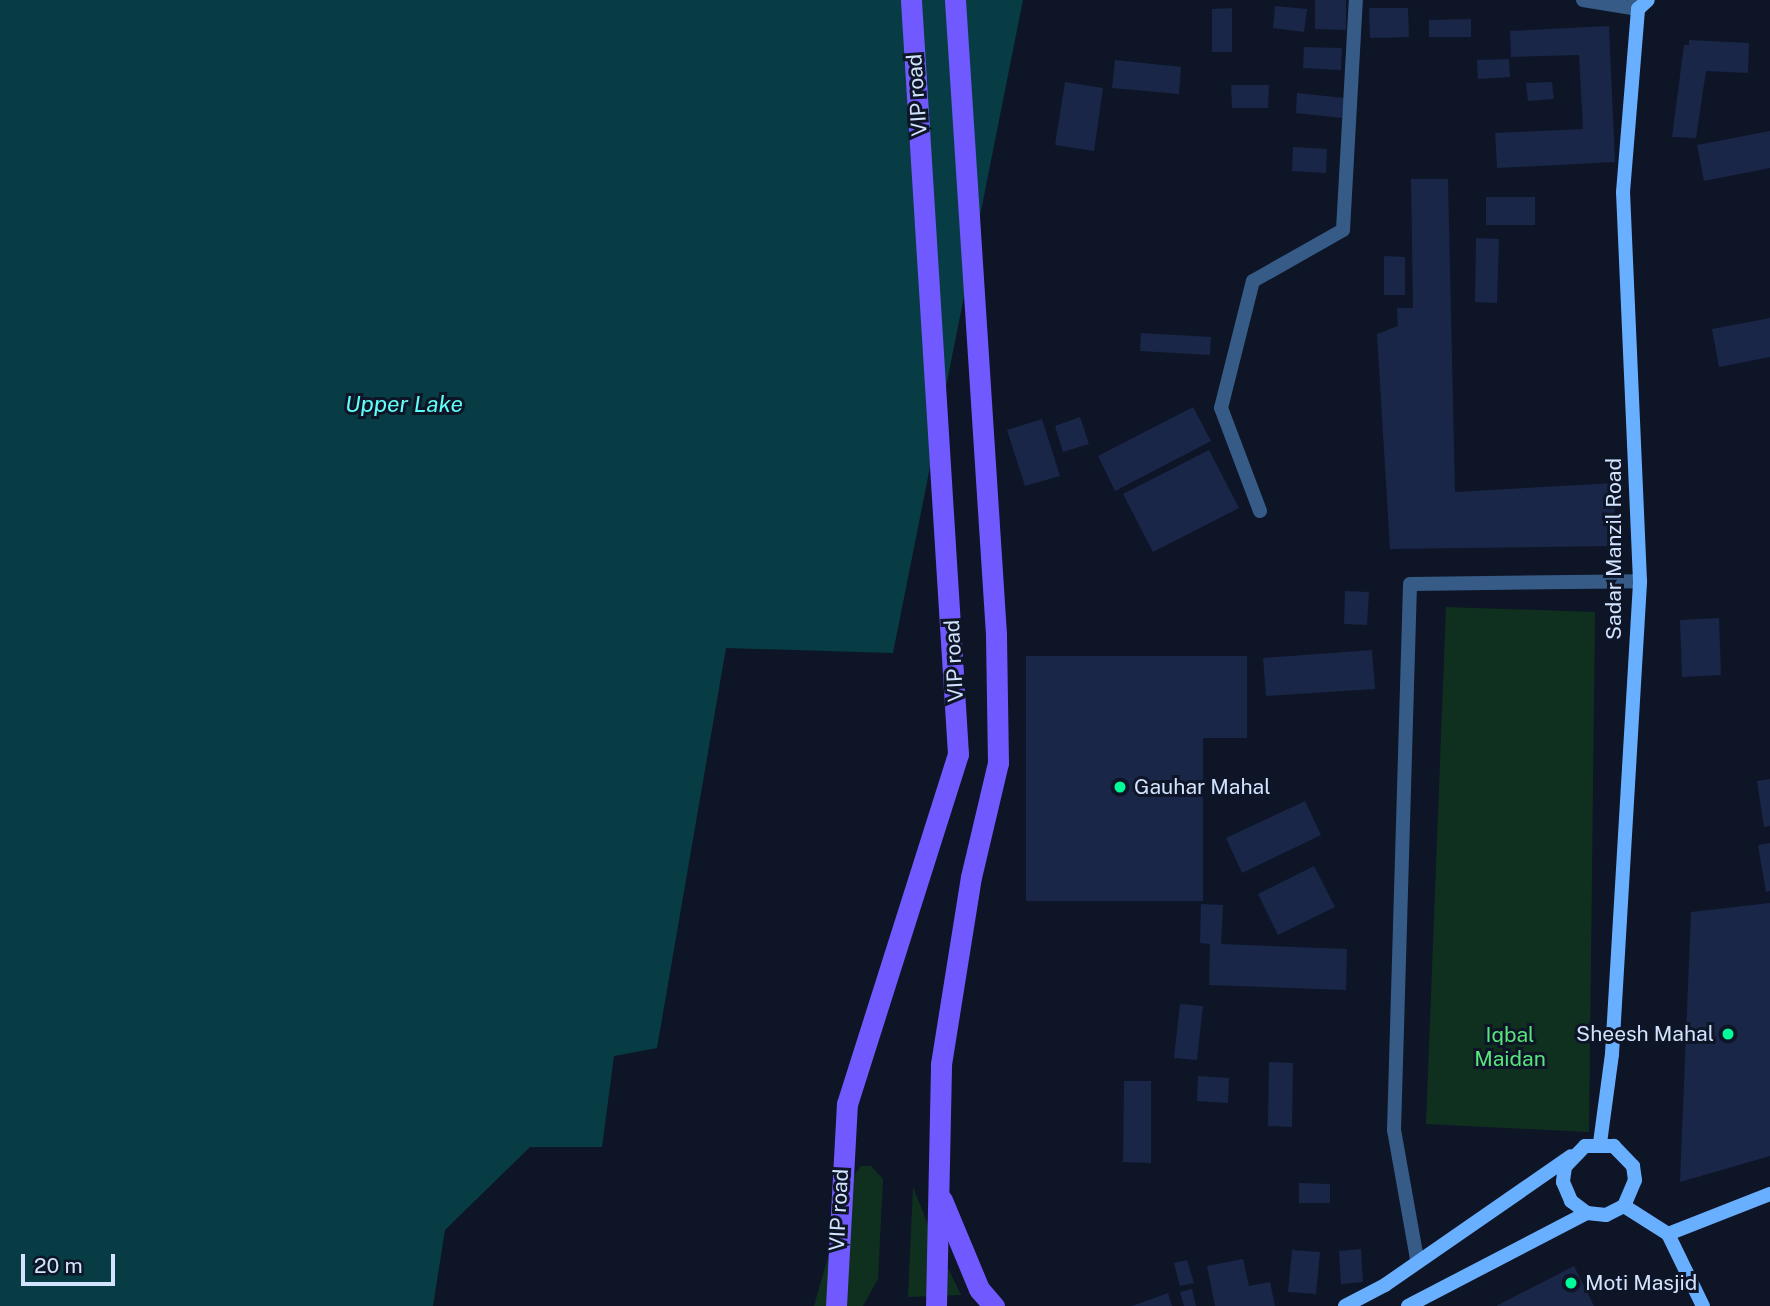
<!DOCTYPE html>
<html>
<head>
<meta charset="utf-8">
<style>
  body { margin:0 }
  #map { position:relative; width:1770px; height:1306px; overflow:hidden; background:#0e1526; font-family:"Public Sans",sans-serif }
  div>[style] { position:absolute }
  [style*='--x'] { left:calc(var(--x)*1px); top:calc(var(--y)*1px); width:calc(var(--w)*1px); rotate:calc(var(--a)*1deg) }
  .green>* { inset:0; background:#10301f }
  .water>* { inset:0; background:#073c45 }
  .building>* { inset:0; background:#192648 }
  .street>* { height:14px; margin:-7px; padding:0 7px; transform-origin:7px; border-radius:7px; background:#365b87 }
  .secondary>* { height:14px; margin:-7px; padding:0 7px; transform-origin:7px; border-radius:7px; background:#69afff }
  .primary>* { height:21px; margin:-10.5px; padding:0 10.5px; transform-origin:10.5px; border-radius:10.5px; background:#7059ff }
  .dots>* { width:19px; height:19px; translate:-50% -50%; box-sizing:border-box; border:4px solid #0e1526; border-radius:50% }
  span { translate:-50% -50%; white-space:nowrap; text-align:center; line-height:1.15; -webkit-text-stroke:6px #0e1526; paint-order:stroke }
  .street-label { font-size:21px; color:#d2e3ff }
  .poi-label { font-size:21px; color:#d2e3ff }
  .left { translate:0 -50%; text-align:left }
  .right { translate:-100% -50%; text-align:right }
  .park-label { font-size:21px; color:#58e67c }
  .water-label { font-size:23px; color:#60fffa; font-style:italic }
  .scale { position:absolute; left:21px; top:1254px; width:94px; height:32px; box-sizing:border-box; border:4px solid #d2e3ff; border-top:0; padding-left:9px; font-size:21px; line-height:24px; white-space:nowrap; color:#d2e3ff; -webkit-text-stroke:5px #0e1526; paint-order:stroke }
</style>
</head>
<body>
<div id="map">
  <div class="green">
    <i style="clip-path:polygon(1446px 607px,1595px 612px,1589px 1132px,1426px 1124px)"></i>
    <i style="clip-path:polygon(861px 1166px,871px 1166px,883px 1179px,878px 1279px,863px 1306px,814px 1306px,850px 1180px)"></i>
    <i style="clip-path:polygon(913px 1187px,932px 1235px,961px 1295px,908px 1297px)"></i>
  </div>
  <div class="water">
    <i style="clip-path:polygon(0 0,1023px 0,893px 653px,726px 648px,657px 1048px,614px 1056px,602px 1147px,530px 1147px,445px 1230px,433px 1306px,0 1306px)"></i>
  </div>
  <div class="building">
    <i style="clip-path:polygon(1315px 0,1346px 0,1346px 30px,1315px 29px)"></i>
    <i style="clip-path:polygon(1275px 6px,1307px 9px,1304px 32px,1273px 28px)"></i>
    <i style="clip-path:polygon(1232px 8px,1232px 52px,1212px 52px,1212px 9px)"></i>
    <i style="clip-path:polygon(1369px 8px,1408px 8px,1409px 37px,1370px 38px)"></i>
    <i style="clip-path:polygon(1471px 19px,1471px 37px,1429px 37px,1429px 20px)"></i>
    <i style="clip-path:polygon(1609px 26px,1615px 162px,1497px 168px,1495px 133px,1583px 129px,1579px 55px,1511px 57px,1510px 31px)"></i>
    <i style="clip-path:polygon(1689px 40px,1749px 43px,1748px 73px,1706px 71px,1696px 138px,1672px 137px,1684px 45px,1689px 45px)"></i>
    <i style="clip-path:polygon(1304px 47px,1342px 48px,1341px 70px,1303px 68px)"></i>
    <i style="clip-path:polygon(1509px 59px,1510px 77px,1478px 79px,1477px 60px)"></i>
    <i style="clip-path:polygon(1115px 60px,1181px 67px,1179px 94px,1112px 88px)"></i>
    <i style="clip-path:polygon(1065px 82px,1103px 88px,1094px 151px,1055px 145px)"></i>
    <i style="clip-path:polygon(1552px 82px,1554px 99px,1528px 101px,1526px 83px)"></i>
    <i style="clip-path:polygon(1231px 85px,1269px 85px,1268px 108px,1232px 108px)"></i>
    <i style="clip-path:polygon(1297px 93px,1344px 98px,1342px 118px,1296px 113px)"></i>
    <i style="clip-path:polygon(1770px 131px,1770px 168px,1704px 181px,1697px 145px)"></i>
    <i style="clip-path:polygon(1293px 147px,1327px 149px,1326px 173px,1292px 171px)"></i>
    <i style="clip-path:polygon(1411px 179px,1448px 179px,1455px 492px,1615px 483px,1614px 546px,1390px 549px,1377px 334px,1398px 326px,1397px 308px,1413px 308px)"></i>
    <i style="clip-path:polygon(1486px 197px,1535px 197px,1535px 225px,1486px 225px)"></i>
    <i style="clip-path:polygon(1476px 238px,1499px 239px,1497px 303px,1475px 302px)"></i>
    <i style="clip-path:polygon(1384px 256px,1405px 257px,1405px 295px,1384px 295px)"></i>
    <i style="clip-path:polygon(1770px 318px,1770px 357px,1719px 367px,1712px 329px)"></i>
    <i style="clip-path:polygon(1141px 333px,1211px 337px,1210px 355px,1140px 351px)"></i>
    <i style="clip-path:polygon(1193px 407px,1211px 441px,1115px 491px,1098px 456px)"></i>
    <i style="clip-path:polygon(1080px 417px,1089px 444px,1063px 452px,1055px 426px)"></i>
    <i style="clip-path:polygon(1042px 419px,1060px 476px,1025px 486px,1007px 430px)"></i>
    <i style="clip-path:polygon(1209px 450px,1239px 508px,1153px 552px,1123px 494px)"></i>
    <i style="clip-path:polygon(1345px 591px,1369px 592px,1367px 625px,1344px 624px)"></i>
    <i style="clip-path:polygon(1719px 618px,1721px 675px,1682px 677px,1680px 620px)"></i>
    <i style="clip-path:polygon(1372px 650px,1375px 689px,1266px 696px,1263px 658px)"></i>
    <i style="clip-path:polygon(1026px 656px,1247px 656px,1247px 738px,1203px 738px,1203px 901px,1026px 901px)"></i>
    <i style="clip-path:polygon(1770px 779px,1770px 826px,1764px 827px,1757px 781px)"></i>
    <i style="clip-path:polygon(1305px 801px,1321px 835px,1242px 873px,1226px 838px)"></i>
    <i style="clip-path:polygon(1770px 843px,1770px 891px,1766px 892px,1758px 845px)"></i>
    <i style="clip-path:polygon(1314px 866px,1335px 907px,1278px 935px,1258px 894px)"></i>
    <i style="clip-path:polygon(1770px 903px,1770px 1156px,1680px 1182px,1691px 912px)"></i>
    <i style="clip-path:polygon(1201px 904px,1223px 905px,1221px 944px,1347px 949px,1346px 990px,1209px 985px,1210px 944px,1200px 943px)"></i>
    <i style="clip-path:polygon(1180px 1004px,1203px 1006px,1197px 1060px,1174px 1058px)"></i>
    <i style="clip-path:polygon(1269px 1062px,1293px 1063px,1292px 1127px,1268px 1126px)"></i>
    <i style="clip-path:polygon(1198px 1076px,1229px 1078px,1228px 1103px,1197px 1101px)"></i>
    <i style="clip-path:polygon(1124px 1081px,1151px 1081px,1151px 1163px,1123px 1162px)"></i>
    <i style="clip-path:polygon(1299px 1183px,1330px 1184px,1330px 1203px,1299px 1203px)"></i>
    <i style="clip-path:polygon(1361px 1249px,1363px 1282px,1341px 1284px,1339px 1251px)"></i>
    <i style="clip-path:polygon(1292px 1250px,1320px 1252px,1316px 1294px,1288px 1292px)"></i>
    <i style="clip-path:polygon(1243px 1259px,1249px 1286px,1270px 1282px,1275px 1306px,1215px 1306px,1207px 1266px)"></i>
    <i style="clip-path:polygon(1187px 1260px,1194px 1283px,1180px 1286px,1174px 1263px)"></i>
    <i style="clip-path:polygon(1574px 1266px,1594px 1306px,1496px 1306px)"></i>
    <i style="clip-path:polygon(1192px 1289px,1196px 1306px,1184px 1306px,1180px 1292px)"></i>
    <i style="clip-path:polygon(1168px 1293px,1172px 1306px,1132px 1306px)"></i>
  </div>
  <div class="street">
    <i style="--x:1583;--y:0;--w:56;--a:9.3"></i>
    <i style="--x:1638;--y:9;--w:9;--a:-108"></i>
    <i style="--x:1260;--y:511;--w:110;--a:-110.7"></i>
    <i style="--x:1221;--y:408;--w:131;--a:-75.9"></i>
    <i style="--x:1253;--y:281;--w:103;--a:-29.5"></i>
    <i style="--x:1343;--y:230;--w:230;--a:-86.8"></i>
    <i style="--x:1417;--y:1259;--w:131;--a:-100.1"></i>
    <i style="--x:1394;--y:1130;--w:546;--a:-88.32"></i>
    <i style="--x:1410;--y:584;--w:230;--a:-0.7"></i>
  </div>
  <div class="secondary">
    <i style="--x:1600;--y:1143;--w:90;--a:-82.3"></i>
    <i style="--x:1612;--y:1054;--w:474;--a:-86.6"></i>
    <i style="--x:1640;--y:581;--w:389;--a:-92.5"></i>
    <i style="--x:1623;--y:192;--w:184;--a:-85.3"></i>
    <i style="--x:1638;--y:9;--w:13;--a:-42"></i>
    <i style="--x:1624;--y:1206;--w:52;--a:32.5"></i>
    <i style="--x:1668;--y:1234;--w:80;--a:64.1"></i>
    <i style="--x:1668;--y:1234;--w:110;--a:-21.4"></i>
    <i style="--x:1345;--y:1306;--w:45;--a:-27.7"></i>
    <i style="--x:1385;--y:1285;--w:226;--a:-34.7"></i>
    <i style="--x:1408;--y:1306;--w:202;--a:-27.5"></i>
    <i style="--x:1587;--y:1213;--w:19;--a:6"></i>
    <i style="--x:1606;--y:1215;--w:20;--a:-27"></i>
    <i style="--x:1624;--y:1206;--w:28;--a:-67"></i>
    <i style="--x:1635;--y:1180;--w:14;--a:-98"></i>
    <i style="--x:1633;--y:1166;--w:28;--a:-134"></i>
    <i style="--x:1614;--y:1146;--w:29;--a:180"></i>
    <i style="--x:1585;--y:1146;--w:29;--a:134"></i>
    <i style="--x:1565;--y:1167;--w:15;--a:98"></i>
    <i style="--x:1563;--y:1182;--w:21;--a:67"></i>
    <i style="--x:1571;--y:1201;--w:20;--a:37"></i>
  </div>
  <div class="primary">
    <i style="--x:942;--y:1200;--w:96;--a:67.4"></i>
    <i style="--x:979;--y:1289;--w:23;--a:49"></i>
    <i style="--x:836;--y:1306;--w:202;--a:-86.9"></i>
    <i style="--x:847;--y:1104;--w:367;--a:-72.4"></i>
    <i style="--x:958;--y:754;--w:755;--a:-93.57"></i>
    <i style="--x:936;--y:1306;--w:242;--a:-88.8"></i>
    <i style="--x:941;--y:1064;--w:189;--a:-80.9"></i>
    <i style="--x:971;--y:877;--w:117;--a:-76.7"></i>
    <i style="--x:998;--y:763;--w:129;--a:-90.9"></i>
    <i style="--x:996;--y:634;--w:635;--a:-93.7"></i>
  </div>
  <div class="dots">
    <i style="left:1120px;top:787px;background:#00fd9a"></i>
    <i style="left:1728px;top:1034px;background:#00fd9a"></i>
    <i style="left:1571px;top:1283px;background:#00fd9a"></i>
  </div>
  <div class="street-label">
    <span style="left:917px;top:95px;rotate:-94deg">VIP road</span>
    <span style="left:1614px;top:549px;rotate:-90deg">Sadar Manzil Road</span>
    <span style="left:954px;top:661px;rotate:-93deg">VIP road</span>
    <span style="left:839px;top:1210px;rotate:-87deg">VIP road</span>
  </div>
  <div class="poi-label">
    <span class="left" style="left:1134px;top:787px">Gauhar Mahal</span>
    <span class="right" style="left:1714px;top:1034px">Sheesh Mahal</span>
    <span class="left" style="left:1585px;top:1283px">Moti Masjid</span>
  </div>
  <div class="park-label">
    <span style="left:1510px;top:1047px">Iqbal<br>Maidan</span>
  </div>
  <div class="water-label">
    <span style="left:404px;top:404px">Upper Lake</span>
  </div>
  <div class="scale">20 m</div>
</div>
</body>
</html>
